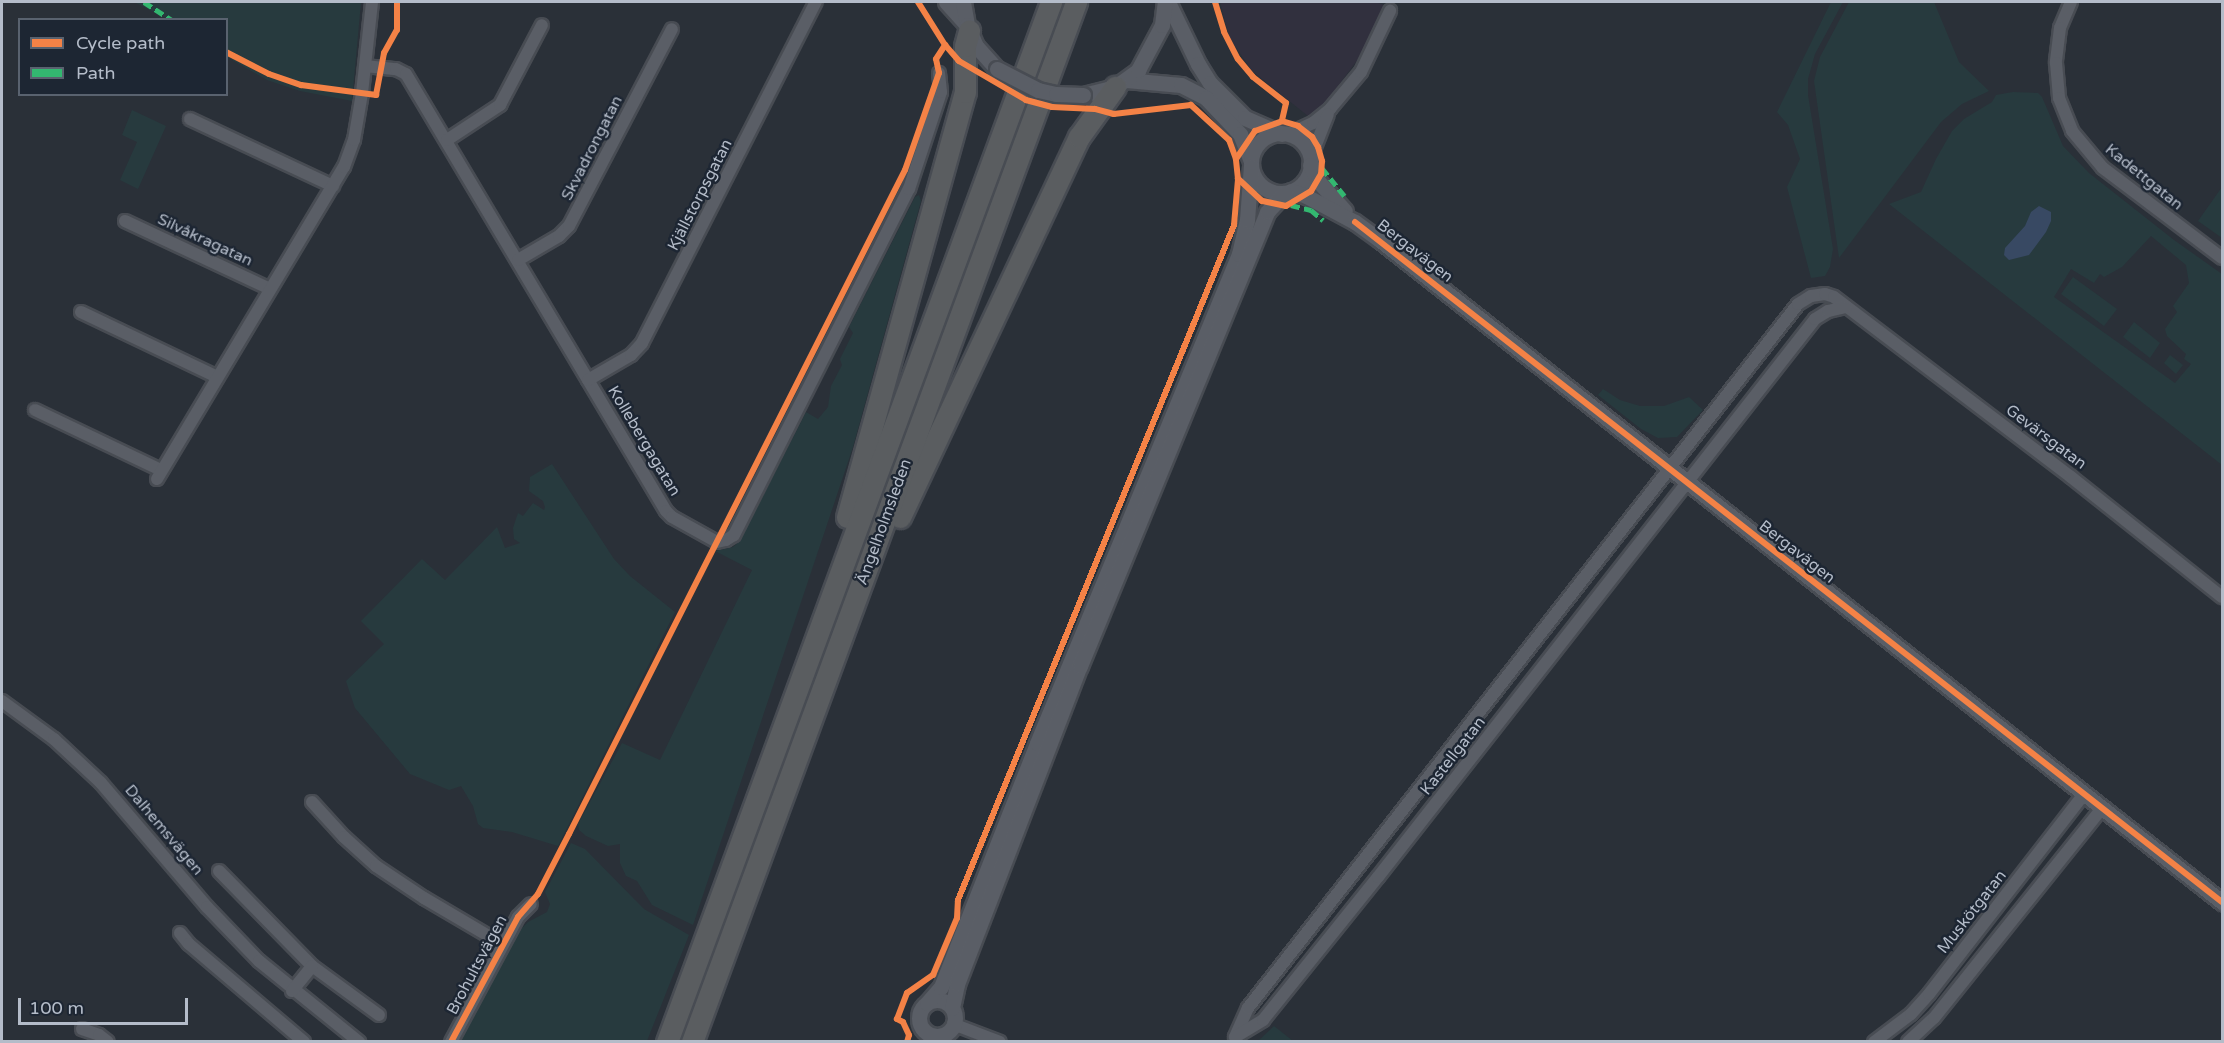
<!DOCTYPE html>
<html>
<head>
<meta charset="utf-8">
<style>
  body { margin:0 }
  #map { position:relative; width:2224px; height:1043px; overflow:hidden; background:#2a3038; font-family:"Varela Round",sans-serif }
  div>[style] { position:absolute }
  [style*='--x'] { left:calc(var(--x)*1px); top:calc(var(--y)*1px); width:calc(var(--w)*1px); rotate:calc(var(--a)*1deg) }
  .medical>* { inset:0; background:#31303e }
  .green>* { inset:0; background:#273a3e }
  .water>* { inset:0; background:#384963 }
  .roads { filter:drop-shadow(2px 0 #484c53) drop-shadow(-2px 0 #484c53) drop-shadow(0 2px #484c53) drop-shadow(0 -2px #484c53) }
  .minor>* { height:12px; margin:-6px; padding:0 6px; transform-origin:6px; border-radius:6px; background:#5a5e66 }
  .tertiary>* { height:15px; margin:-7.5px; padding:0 7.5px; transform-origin:7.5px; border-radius:7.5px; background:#5a5e66 }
  .tertiary>.ring { margin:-7.5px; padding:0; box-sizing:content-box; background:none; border:15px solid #5a5e66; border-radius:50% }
  .motorway>* { height:21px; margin:-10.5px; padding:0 10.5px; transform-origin:10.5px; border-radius:10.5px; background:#5a5d60 }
  .bridges { filter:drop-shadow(2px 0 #484c53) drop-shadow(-2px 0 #484c53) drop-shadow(0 2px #484c53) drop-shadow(0 -2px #484c53) }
  .tertiary-bridge>* { height:15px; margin:-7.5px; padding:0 7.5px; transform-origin:7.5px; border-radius:7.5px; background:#5a5e66 }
  .quiet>* { height:4.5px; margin-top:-2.25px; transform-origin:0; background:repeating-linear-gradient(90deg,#33b770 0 9px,transparent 0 13.5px) }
  .cycleway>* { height:6px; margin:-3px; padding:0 3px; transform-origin:3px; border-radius:3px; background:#f48246 }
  span { translate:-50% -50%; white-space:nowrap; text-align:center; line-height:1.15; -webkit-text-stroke:5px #1d2633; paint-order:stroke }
  .street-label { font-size:16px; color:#b4bcc9 }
  .frame { position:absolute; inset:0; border:3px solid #b4bcc9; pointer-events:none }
  .legend { position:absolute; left:18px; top:18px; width:210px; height:78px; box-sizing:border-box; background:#1d2633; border:2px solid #59626f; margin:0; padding:8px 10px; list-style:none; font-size:18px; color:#b4bcc9 }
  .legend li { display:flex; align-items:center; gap:12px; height:30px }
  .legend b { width:30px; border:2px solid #59626f }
  .scale { position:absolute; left:18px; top:998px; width:170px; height:27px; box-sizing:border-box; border:3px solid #b4bcc9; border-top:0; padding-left:8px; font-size:18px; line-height:21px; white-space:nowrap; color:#b4bcc9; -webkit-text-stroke:4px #1d2633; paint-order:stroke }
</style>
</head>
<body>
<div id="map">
  <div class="medical">
    <i style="clip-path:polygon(1220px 2px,1376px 2px,1384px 5px,1361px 55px,1313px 120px,1252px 71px,1229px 37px)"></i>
  </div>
  <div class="green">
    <i style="clip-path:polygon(134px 2px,361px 2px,352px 101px,300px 91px,267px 80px,227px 57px,226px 20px,168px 19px)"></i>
    <i style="clip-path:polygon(1831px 2px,1843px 2px,1815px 54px,1808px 79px,1808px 95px,1833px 249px,1830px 267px,1825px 276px,1811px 278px,1787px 187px,1800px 159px,1788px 125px,1777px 112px)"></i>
    <i style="clip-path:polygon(1849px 2px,1934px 2px,1959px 62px,1989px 91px,1962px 104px,1941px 122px,1839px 258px,1814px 81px,1820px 57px)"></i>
    <i style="clip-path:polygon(evenodd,2013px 92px,2038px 93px,2042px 97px,2063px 146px,2089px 173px,2174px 240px,2222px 274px,2222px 465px,1889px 204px,1921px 192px,1936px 159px,1952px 131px,1964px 119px,1992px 102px,1996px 95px,2013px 92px,2151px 236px,2186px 265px,2189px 283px,2173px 306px,2177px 312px,2165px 329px,2167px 336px,2186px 354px,2184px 359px,2191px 364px,2175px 383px,2054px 297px,2071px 269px,2094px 283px,2100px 274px,2104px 277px,2122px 267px,2151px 236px)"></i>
    <i style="clip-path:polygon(132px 110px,166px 126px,138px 189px,120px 180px,137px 142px,122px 135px)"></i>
    <i style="clip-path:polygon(2222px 187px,2222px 238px,2198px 221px)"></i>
    <i style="clip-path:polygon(919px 195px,921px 201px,853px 447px,693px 925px,652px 905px,637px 881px,626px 876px,620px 863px,620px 844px,608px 846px,586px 836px,579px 830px,578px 824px,622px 743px,660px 760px,752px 570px,715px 551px,733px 547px,740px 541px,806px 412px,818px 419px,828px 407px,831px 386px,842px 365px,840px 359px,853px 333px,849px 327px,915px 197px)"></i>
    <i style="clip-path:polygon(2073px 277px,2117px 309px,2104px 326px,2061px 294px)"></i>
    <i style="clip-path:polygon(2134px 322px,2160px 343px,2150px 358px,2123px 337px)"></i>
    <i style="clip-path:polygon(2170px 355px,2183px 365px,2176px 374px,2164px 363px)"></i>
    <i style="clip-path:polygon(1603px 389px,1620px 400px,1640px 406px,1664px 406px,1689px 397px,1703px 410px,1677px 437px,1658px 438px,1641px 429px,1598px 395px)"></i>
    <i style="clip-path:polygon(552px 464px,614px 559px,630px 576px,675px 612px,558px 846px,512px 832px,483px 828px,478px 824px,473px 806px,461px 786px,449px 790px,410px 774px,355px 708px,346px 681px,384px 644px,361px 621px,422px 559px,445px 580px,497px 527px,505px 548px,520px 543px,514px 539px,513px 528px,518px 513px,523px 516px,533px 503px,544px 510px,545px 507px,543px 501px,529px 491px,530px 477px)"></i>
    <i style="clip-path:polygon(571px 843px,585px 849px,644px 909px,689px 935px,647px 1041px,459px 1042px,514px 936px,528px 922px,547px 912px,550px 904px,545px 892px)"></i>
    <i style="clip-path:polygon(1274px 1026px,1293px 1041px,1258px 1041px)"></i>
  </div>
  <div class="water">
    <i style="clip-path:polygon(2039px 206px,2051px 212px,2051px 221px,2046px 232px,2029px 255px,2009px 260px,2004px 255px,2005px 248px,2025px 226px,2031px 212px)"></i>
  </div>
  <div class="roads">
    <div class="minor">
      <i style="--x:2071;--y:2;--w:28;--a:113"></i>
      <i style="--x:2060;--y:28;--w:35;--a:97"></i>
      <i style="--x:2056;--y:63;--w:35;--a:85"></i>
      <i style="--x:2059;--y:98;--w:35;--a:68"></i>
      <i style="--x:2072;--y:131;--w:48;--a:50"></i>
      <i style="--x:2103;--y:168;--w:149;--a:37.1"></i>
      <i style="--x:365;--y:66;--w:31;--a:6"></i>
      <i style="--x:396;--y:69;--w:11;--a:27"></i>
      <i style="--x:406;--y:74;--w:508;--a:59.25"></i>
      <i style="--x:666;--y:511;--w:8;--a:45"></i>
      <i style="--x:672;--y:517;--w:51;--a:29.1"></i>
      <i style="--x:717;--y:542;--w:9;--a:-13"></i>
      <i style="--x:726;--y:540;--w:9;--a:-32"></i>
      <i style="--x:734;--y:535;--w:388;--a:-63.2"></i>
      <i style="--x:909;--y:189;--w:102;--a:-71.7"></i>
      <i style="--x:941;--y:92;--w:19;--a:-96"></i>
      <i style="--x:190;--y:119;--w:158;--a:25.1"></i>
      <i style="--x:1287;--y:135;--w:29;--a:-25"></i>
      <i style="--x:1313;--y:123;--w:22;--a:-39"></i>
      <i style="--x:1330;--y:109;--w:48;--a:-50"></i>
      <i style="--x:1361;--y:72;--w:68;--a:-64.6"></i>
      <i style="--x:447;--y:140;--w:64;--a:-33.4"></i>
      <i style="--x:500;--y:105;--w:90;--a:-62.3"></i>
      <i style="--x:1310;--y:160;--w:49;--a:-68.6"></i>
      <i style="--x:125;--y:221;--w:160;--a:25.1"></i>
      <i style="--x:518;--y:260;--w:48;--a:-30.3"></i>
      <i style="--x:559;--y:236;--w:14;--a:-45"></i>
      <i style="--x:569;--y:226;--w:222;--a:-62.4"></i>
      <i style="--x:81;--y:312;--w:151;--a:25.5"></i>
      <i style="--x:588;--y:380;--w:50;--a:-30.2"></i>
      <i style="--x:631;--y:355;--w:16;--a:-47"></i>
      <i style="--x:642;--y:343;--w:383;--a:-63"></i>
      <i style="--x:35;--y:410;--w:140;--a:25.5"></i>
      <i style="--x:157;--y:479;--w:364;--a:-59.1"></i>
      <i style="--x:344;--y:167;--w:29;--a:-70"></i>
      <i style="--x:354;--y:140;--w:48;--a:-80.3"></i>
      <i style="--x:362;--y:93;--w:92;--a:-83.7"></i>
      <i style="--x:2;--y:701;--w:64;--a:36.2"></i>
      <i style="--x:54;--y:739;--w:64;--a:43.1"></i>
      <i style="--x:101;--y:783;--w:163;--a:49.5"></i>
      <i style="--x:207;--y:907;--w:75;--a:46.1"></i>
      <i style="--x:259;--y:961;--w:129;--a:39"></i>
      <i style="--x:312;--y:802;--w:47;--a:47.6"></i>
      <i style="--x:344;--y:837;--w:43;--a:42.2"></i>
      <i style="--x:376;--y:866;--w:58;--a:33.7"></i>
      <i style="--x:424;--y:898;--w:91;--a:30.5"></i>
      <i style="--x:219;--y:871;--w:133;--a:45.6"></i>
      <i style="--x:312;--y:966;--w:83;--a:36.2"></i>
      <i style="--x:180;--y:933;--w:14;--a:51"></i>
      <i style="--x:189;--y:944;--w:151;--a:40.4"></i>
      <i style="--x:292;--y:991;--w:32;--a:-51"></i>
      <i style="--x:953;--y:1024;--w:50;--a:21"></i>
      <i style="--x:82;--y:1029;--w:18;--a:19"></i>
      <i style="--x:99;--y:1035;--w:11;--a:38"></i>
      <i style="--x:1235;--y:1037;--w:32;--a:-66"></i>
      <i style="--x:1248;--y:1008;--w:893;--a:-52"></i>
      <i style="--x:1798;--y:304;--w:15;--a:-32"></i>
      <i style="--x:1811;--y:296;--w:14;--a:-8"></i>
      <i style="--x:1825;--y:294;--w:9;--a:18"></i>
      <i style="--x:1834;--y:297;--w:298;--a:37.2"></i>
      <i style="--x:2071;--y:477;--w:193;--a:38.5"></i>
      <i style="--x:1235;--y:1037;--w:33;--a:-31"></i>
      <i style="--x:1263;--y:1020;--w:184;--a:-51.2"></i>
      <i style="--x:1378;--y:877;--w:709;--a:-51.93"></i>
      <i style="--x:1815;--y:319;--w:15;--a:-32"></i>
      <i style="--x:1828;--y:311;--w:18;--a:-13"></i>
      <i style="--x:451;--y:1042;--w:142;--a:-61.8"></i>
      <i style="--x:518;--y:917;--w:18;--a:-45"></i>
      <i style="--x:1874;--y:1042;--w:46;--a:-37.1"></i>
      <i style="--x:1911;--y:1014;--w:27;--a:-48"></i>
      <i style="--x:1929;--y:994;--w:254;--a:-52.2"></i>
      <i style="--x:1908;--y:1042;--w:35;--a:-43"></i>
      <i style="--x:1934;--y:1018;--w:270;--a:-51.3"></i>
    </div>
    <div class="tertiary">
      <i style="--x:946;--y:2;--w:30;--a:48"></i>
      <i style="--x:963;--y:2;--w:23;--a:80"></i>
      <i style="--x:967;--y:25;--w:23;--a:67"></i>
      <i style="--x:976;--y:46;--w:31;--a:48"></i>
      <i style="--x:1168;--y:2;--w:69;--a:64.2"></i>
      <i style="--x:1198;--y:64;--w:22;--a:58"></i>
      <i style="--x:1210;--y:83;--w:49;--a:45"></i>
      <i style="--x:1245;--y:118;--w:40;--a:23.4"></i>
      <i style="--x:1126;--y:80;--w:55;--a:5.2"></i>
      <i style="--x:1181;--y:85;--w:28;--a:27"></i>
      <i style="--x:1206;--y:98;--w:50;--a:46.6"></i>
      <i style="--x:1240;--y:134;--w:29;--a:68"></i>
      <i style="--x:1083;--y:95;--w:33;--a:-14"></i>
      <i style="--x:1115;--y:87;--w:29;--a:-36"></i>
      <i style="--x:1138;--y:70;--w:51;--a:-61.9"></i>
      <i style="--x:1162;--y:25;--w:23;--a:-83"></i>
      <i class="ring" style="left:1251px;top:133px;width:45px;height:45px"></i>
      <i style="--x:1310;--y:165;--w:18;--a:63"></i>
      <i style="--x:1318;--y:181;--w:40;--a:48"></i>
      <i style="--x:1291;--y:191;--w:16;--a:18"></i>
      <i style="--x:1306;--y:196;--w:55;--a:28"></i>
      <i style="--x:1355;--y:222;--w:32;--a:36"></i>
      <i style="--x:1381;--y:241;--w:1070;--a:38.17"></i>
      <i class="ring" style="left:919px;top:1000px;width:21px;height:21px"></i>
      <i style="--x:927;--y:1003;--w:21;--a:-49"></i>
      <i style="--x:941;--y:987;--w:262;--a:-68.5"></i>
      <i style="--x:1037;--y:743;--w:529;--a:-67.56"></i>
      <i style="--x:1239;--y:254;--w:35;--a:-77"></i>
      <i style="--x:1247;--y:220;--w:54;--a:-85.8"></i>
      <i style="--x:952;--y:1008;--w:25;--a:-78"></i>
      <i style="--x:957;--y:984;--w:341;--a:-68.9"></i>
      <i style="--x:1080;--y:666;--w:491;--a:-67.6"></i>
      <i style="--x:1267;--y:212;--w:26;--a:-47"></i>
    </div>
    <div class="motorway">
      <i style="--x:847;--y:517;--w:441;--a:-74.5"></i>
      <i style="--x:965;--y:92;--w:46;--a:-90"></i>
      <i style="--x:965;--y:46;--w:16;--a:-75"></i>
      <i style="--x:900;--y:517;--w:420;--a:-64.8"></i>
      <i style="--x:1079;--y:137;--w:62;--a:-54.2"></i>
      <i style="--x:667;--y:1042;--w:1109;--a:-69.73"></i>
      <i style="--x:692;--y:1042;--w:1109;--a:-69.73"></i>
    </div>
  </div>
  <div class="bridges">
    <div class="tertiary-bridge">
      <i style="--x:997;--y:69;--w:46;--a:27.1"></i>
      <i style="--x:1038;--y:90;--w:18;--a:13"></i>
      <i style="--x:1056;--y:94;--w:27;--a:2"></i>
    </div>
  </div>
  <div class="quiet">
    <i style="--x:144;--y:2;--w:33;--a:33"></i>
    <i style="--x:1322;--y:168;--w:36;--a:51"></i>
    <i style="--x:1291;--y:205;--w:21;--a:14"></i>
    <i style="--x:1311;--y:210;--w:16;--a:40"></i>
  </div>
  <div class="cycleway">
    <i style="--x:1215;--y:2;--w:31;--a:73"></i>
    <i style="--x:1224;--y:32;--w:30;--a:63"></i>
    <i style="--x:1238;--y:59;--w:23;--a:50"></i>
    <i style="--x:1253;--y:77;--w:42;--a:38.2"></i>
    <i style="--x:1286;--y:103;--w:18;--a:103"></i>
    <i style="--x:226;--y:52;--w:48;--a:27.1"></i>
    <i style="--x:269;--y:74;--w:34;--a:19"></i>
    <i style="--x:301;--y:85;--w:76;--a:7.6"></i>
    <i style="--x:376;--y:95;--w:43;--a:-79.2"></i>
    <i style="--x:384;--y:53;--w:26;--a:-61"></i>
    <i style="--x:397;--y:30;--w:28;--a:-90"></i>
    <i style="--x:1236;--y:159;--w:34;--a:-56"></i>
    <i style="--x:1255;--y:131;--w:29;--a:-20"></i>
    <i style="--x:1282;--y:121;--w:17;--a:17"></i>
    <i style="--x:1298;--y:126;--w:18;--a:38"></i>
    <i style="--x:1312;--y:137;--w:12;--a:59"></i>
    <i style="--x:1318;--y:147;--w:15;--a:74"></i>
    <i style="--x:1322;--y:161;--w:13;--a:94"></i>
    <i style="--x:1321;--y:174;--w:20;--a:120"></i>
    <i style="--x:1311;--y:191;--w:29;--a:149"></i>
    <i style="--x:1286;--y:206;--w:25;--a:-168"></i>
    <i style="--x:1262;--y:201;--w:33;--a:-137"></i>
    <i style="--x:1355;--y:222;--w:1102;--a:38.11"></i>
    <i style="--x:451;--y:1042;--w:142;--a:-61.8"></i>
    <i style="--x:518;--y:917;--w:30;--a:-49"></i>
    <i style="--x:538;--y:894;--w:68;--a:-62.7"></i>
    <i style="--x:569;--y:834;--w:744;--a:-63.16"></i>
    <i style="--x:905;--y:170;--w:103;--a:-70.7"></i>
    <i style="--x:939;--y:73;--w:14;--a:-102"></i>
    <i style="--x:936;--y:59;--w:17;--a:-57"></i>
    <i style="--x:907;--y:1042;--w:7;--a:-74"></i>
    <i style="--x:909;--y:1035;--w:14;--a:-115"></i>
    <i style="--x:903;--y:1022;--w:7;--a:-153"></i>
    <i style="--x:897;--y:1019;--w:28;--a:-69"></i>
    <i style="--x:907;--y:993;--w:32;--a:-35"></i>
    <i style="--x:933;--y:975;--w:62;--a:-67.2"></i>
    <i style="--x:957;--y:918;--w:18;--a:-87"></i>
    <i style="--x:958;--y:900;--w:729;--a:-67.76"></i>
    <i style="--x:1234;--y:225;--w:46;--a:-85"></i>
    <i style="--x:1238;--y:179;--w:20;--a:-96"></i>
    <i style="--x:1236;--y:159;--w:20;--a:-110"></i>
    <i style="--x:1229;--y:140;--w:52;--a:-137.4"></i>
    <i style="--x:1191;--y:105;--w:78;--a:173.3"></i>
    <i style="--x:1114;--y:114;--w:20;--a:-165"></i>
    <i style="--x:1095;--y:109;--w:43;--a:-177.3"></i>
    <i style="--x:1052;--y:107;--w:27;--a:-165"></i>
    <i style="--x:1026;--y:100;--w:78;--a:-149.8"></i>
    <i style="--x:959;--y:61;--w:21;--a:-131"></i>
    <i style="--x:945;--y:45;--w:51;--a:-122.1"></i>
  </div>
  <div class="street-label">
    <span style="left:592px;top:148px;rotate:-63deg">Skvadrongatan</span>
    <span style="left:2144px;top:177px;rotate:39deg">Kadettgatan</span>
    <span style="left:700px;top:195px;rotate:-63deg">Kjällstorpsgatan</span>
    <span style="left:205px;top:240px;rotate:25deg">Silvåkragatan</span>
    <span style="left:1415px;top:251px;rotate:38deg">Bergavägen</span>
    <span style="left:2046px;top:437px;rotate:37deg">Gevärsgatan</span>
    <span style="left:644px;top:441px;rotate:59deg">Kollebergagatan</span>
    <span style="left:884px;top:522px;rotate:-70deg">Ängelholmsleden</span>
    <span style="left:1797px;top:552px;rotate:38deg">Bergavägen</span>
    <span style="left:1453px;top:756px;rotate:-52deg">Kastellgatan</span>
    <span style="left:164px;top:830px;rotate:50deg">Dalhemsvägen</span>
    <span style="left:1972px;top:912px;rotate:-52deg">Muskötgatan</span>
    <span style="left:477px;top:965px;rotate:-62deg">Brohultsvägen</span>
  </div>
  <div class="frame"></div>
  <ul class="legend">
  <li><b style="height:8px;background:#f48246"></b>Cycle path</li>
  <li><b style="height:8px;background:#33b770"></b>Path</li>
  </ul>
  <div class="scale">100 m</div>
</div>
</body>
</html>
